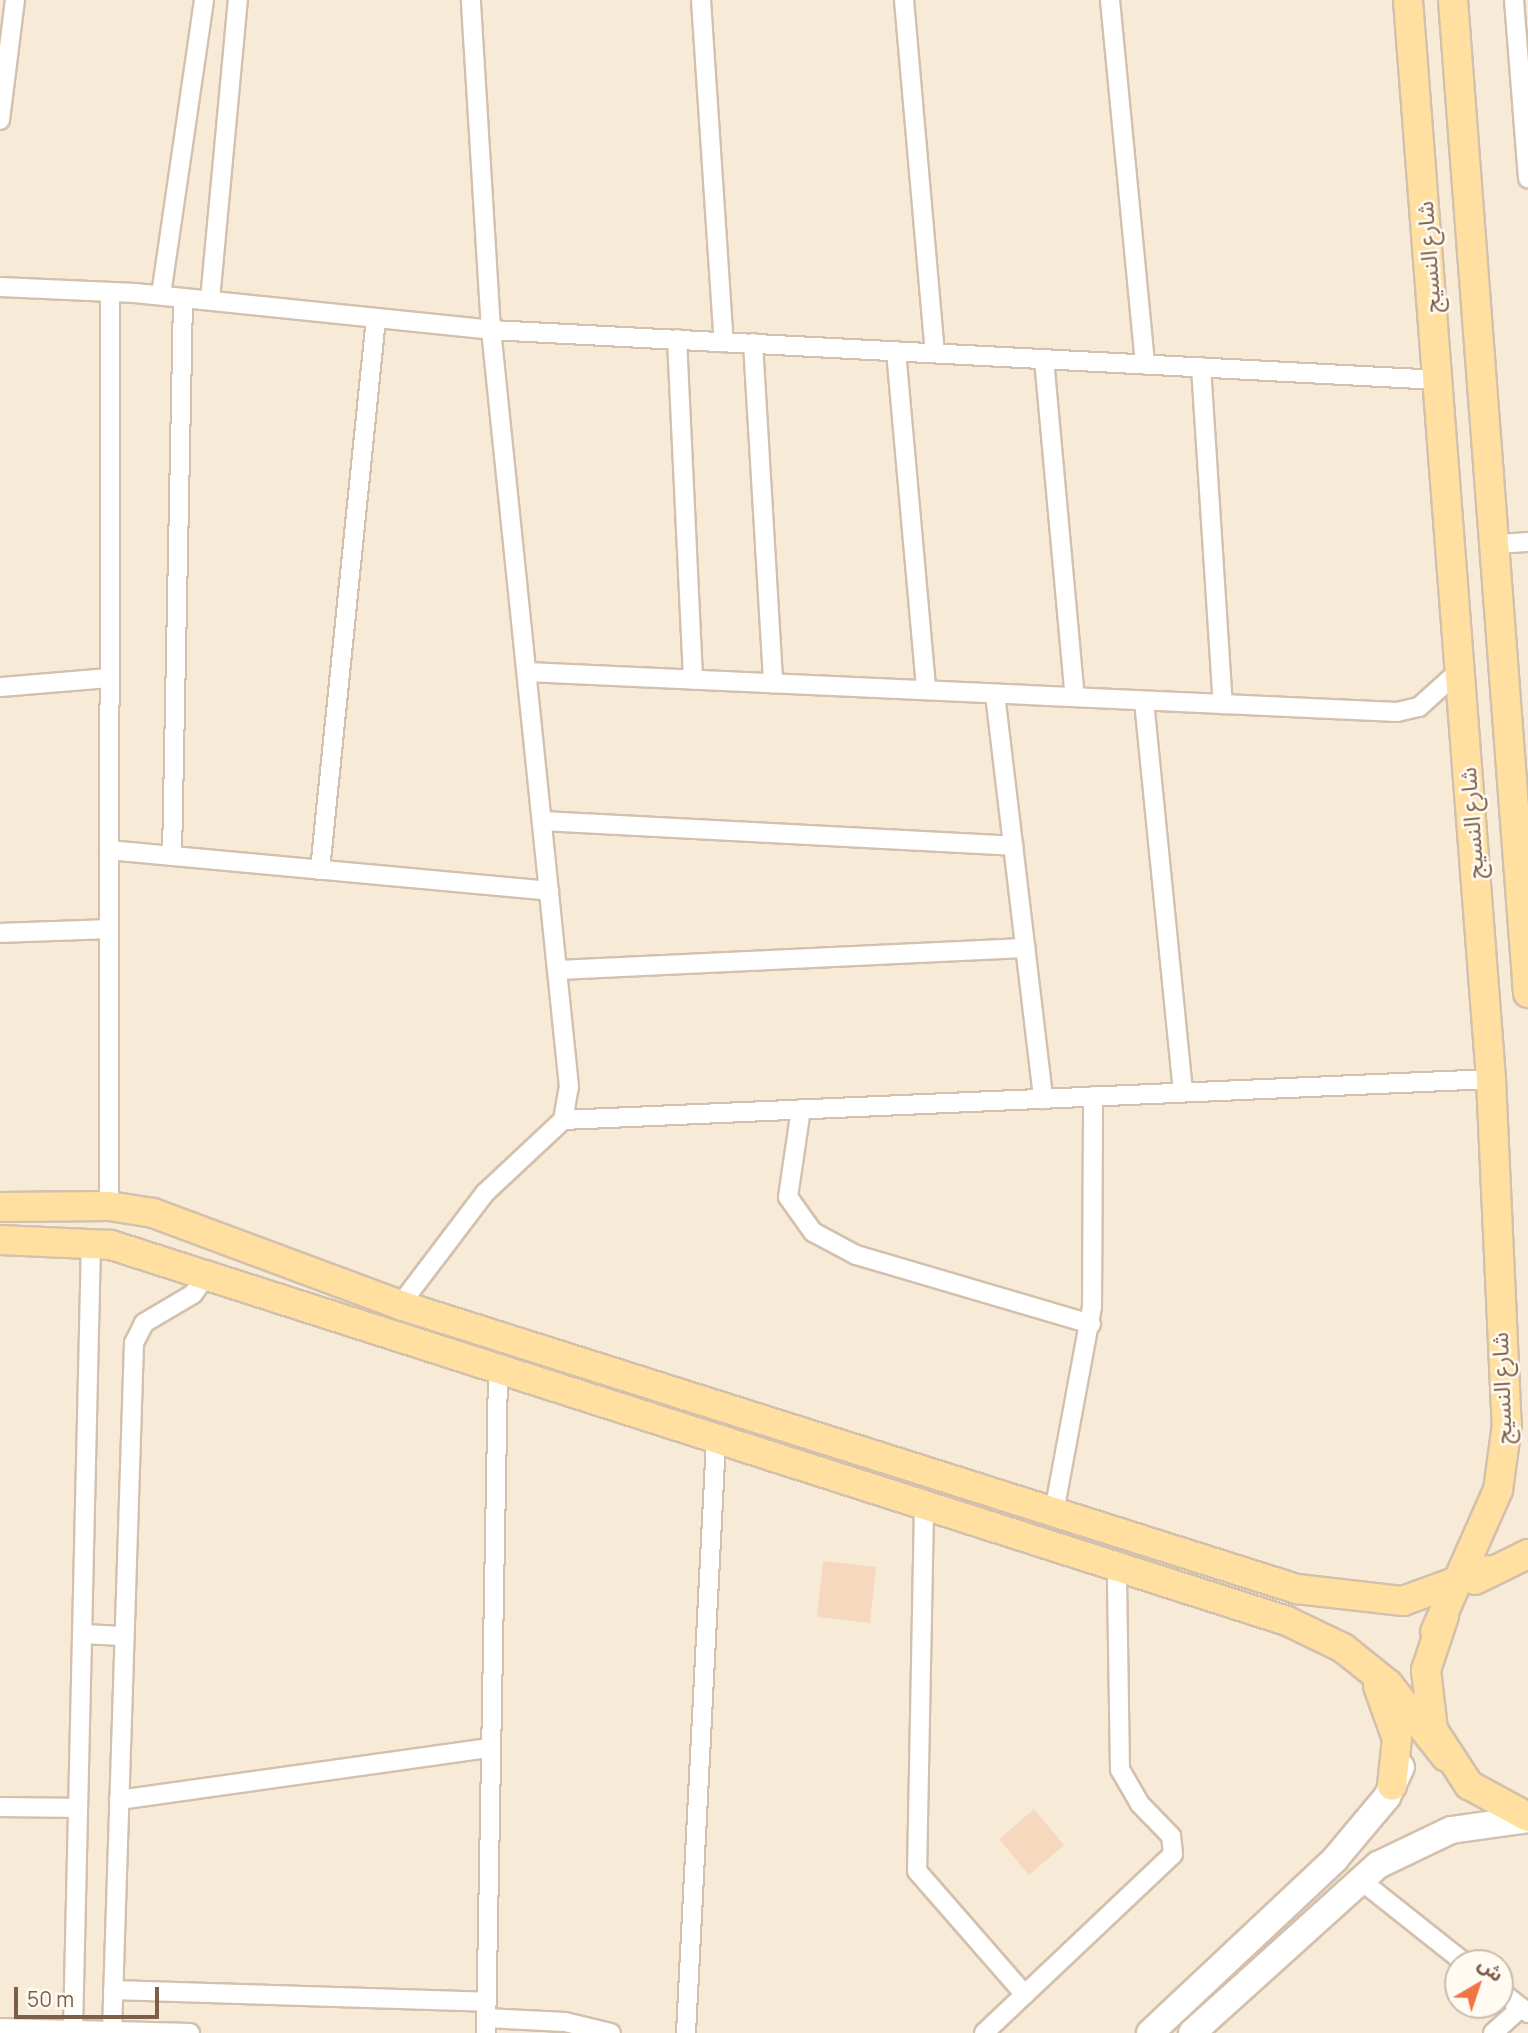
<!DOCTYPE html>
<html>
<head>
<meta charset="utf-8">
<style>
  body { margin:0 }
  #map { position:relative; width:1528px; height:2033px; overflow:hidden; background:#fef7ea; font-family:Manrope,"Noto Sans Arabic",sans-serif }
  div>[style] { position:absolute }
  [style*='--x'] { left:calc(var(--x)*1px); top:calc(var(--y)*1px); width:calc(var(--w)*1px); rotate:calc(var(--a)*1deg) }
  .residential>* { inset:0; background:#f7ead7 }
  .building>* { inset:0; background:#f6d8bf }
  .roads { filter:drop-shadow(2px 0 #d3c0ad) drop-shadow(-2px 0 #d3c0ad) drop-shadow(0 2px #d3c0ad) drop-shadow(0 -2px #d3c0ad) }
  .street>* { height:18px; margin:-9px; padding:0 9px; transform-origin:9px; border-radius:9px; background:#fff }
  .secondary>* { height:26px; margin:-13px; padding:0 13px; transform-origin:13px; border-radius:13px; background:#fff }
  .primary>* { height:28px; margin:-14px; padding:0 14px; transform-origin:14px; border-radius:14px; background:#ffe0a0 }
  span { translate:-50% -50%; white-space:nowrap; text-align:center; line-height:1.15; -webkit-text-stroke:5px #fffaf2; paint-order:stroke }
  .street-label { font-size:23px; color:#7c5e49 }
  .north { position:absolute; left:1444px; top:1949px; width:70px; height:70px; box-sizing:border-box; background:#fffaf2; border:2px solid #cbbcae; border-radius:50%; rotate:39deg; font-size:19px; font-weight:700; line-height:28px; text-align:center; color:#7c5e49 }
  .north::after { content:''; display:block; margin:auto; width:24px; height:32px; background:#f17445; clip-path:polygon(50% 0,100% 100%,50% 72%,0 100%) }
  .scale { position:absolute; left:14px; top:1987px; width:145px; height:32px; box-sizing:border-box; border:4px solid #7c5e49; border-top:0; padding-left:9px; font-size:21px; line-height:24px; white-space:nowrap; color:#7c5e49; -webkit-text-stroke:5px #fffaf2; paint-order:stroke }
</style>
</head>
<body>
<div id="map">
  <div class="residential">
    <i style="clip-path:polygon(evenodd,0 0,1528px 0,1528px 2033px,0 2033px,0 0,1458px 1963px,1500px 1963px,1500px 2005px,1458px 2005px,1458px 1963px)"></i>
  </div>
  <div class="building">
    <i style="clip-path:polygon(823px 1561px,876px 1567px,870px 1623px,817px 1617px)"></i>
    <i style="clip-path:polygon(1034px 1809px,1064px 1845px,1029px 1875px,999px 1839px)"></i>
  </div>
  <div class="roads">
    <div class="street">
      <i style="--x:701;--y:0;--w:343;--a:86.2"></i>
      <i style="--x:904;--y:0;--w:354;--a:85"></i>
      <i style="--x:1110;--y:0;--w:366;--a:84.5"></i>
      <i style="--x:1514;--y:0;--w:179;--a:85.5"></i>
      <i style="--x:0;--y:120;--w:121;--a:-82.9"></i>
      <i style="--x:0;--y:287;--w:135;--a:2.5"></i>
      <i style="--x:135;--y:293;--w:358;--a:5.9"></i>
      <i style="--x:491;--y:330;--w:948;--a:3.02"></i>
      <i style="--x:161;--y:295;--w:298;--a:-81.7"></i>
      <i style="--x:210;--y:300;--w:301;--a:-84.7"></i>
      <i style="--x:677;--y:339;--w:341;--a:87.3"></i>
      <i style="--x:753;--y:343;--w:341;--a:86.6"></i>
      <i style="--x:896;--y:351;--w:340;--a:84.9"></i>
      <i style="--x:1044;--y:359;--w:339;--a:84.8"></i>
      <i style="--x:1201;--y:367;--w:338;--a:86.3"></i>
      <i style="--x:1499;--y:544;--w:29;--a:-4"></i>
      <i style="--x:527;--y:672;--w:871;--a:2.63"></i>
      <i style="--x:1397;--y:712;--w:23;--a:-13"></i>
      <i style="--x:1419;--y:707;--w:55;--a:-42.1"></i>
      <i style="--x:0;--y:687;--w:109;--a:-4.7"></i>
      <i style="--x:995;--y:694;--w:408;--a:83.2"></i>
      <i style="--x:1144;--y:701;--w:393;--a:84.3"></i>
      <i style="--x:542;--y:821;--w:472;--a:3"></i>
      <i style="--x:109;--y:850;--w:442;--a:5.3"></i>
      <i style="--x:172;--y:856;--w:558;--a:-88.87"></i>
      <i style="--x:320;--y:870;--w:555;--a:-84.21"></i>
      <i style="--x:0;--y:933;--w:109;--a:-2.1"></i>
      <i style="--x:557;--y:970;--w:469;--a:-2.7"></i>
      <i style="--x:801;--y:1109;--w:89;--a:98.4"></i>
      <i style="--x:788;--y:1197;--w:43;--a:54.5"></i>
      <i style="--x:813;--y:1232;--w:49;--a:28.1"></i>
      <i style="--x:856;--y:1255;--w:245;--a:16.4"></i>
      <i style="--x:563;--y:1120;--w:929;--a:-2.53"></i>
      <i style="--x:109;--y:1206;--w:914;--a:-89.94"></i>
      <i style="--x:400;--y:1305;--w:141;--a:-52.8"></i>
      <i style="--x:485;--y:1193;--w:107;--a:-43.1"></i>
      <i style="--x:563;--y:1120;--w:34;--a:-80"></i>
      <i style="--x:569;--y:1087;--w:761;--a:-95.88"></i>
      <i style="--x:491;--y:330;--w:331;--a:-93.5"></i>
      <i style="--x:924;--y:1508;--w:363;--a:91.1"></i>
      <i style="--x:917;--y:1871;--w:164;--a:48.9"></i>
      <i style="--x:1054;--y:1512;--w:208;--a:-79.5"></i>
      <i style="--x:1092;--y:1307;--w:211;--a:-89.7"></i>
      <i style="--x:82;--y:1634;--w:42;--a:2.7"></i>
      <i style="--x:119;--y:1800;--w:374;--a:-8"></i>
      <i style="--x:0;--y:1807;--w:78;--a:0.7"></i>
      <i style="--x:1359;--y:1879;--w:135;--a:38.4"></i>
      <i style="--x:113;--y:1990;--w:374;--a:1.8"></i>
      <i style="--x:1500;--y:1991;--w:36;--a:38"></i>
      <i style="--x:486;--y:2018;--w:79;--a:2.9"></i>
      <i style="--x:565;--y:2022;--w:47;--a:13.4"></i>
      <i style="--x:0;--y:2028;--w:190;--a:1.5"></i>
      <i style="--x:73;--y:2030;--w:789;--a:-88.69"></i>
      <i style="--x:112;--y:2031;--w:688;--a:-88.17"></i>
      <i style="--x:134;--y:1343;--w:22;--a:-63"></i>
      <i style="--x:144;--y:1323;--w:57;--a:-30.6"></i>
      <i style="--x:193;--y:1294;--w:22;--a:-54"></i>
      <i style="--x:486;--y:2033;--w:660;--a:-88.96"></i>
      <i style="--x:686;--y:2033;--w:594;--a:-87.1"></i>
      <i style="--x:984;--y:2033;--w:260;--a:-43.4"></i>
      <i style="--x:1173;--y:1854;--w:18;--a:-96"></i>
      <i style="--x:1171;--y:1836;--w:45;--a:-134.1"></i>
      <i style="--x:1140;--y:1804;--w:39;--a:-120"></i>
      <i style="--x:1120;--y:1770;--w:200;--a:-90.9"></i>
      <i style="--x:1493;--y:2033;--w:38;--a:-42"></i>
    </div>
    <div class="secondary">
      <i style="--x:1150;--y:2033;--w:254;--a:-43.2"></i>
      <i style="--x:1335;--y:1859;--w:81;--a:-50"></i>
      <i style="--x:1387;--y:1797;--w:33;--a:-65"></i>
      <i style="--x:1192;--y:2033;--w:251;--a:-42.1"></i>
      <i style="--x:1378;--y:1865;--w:81;--a:-25.6"></i>
      <i style="--x:1451;--y:1830;--w:78;--a:-8.1"></i>
    </div>
    <div class="primary">
      <i style="--x:1408;--y:0;--w:1082;--a:85.6"></i>
      <i style="--x:1491;--y:1079;--w:346;--a:87.4"></i>
      <i style="--x:1507;--y:1425;--w:66;--a:97.9"></i>
      <i style="--x:1498;--y:1490;--w:155;--a:113.9"></i>
      <i style="--x:1453;--y:0;--w:996;--a:85.68"></i>
      <i style="--x:0;--y:1207;--w:109;--a:-0.5"></i>
      <i style="--x:109;--y:1206;--w:45;--a:9"></i>
      <i style="--x:153;--y:1213;--w:264;--a:20.4"></i>
      <i style="--x:400;--y:1305;--w:941;--a:17.57"></i>
      <i style="--x:1297;--y:1589;--w:107;--a:6.5"></i>
      <i style="--x:1403;--y:1601;--w:90;--a:-20"></i>
      <i style="--x:0;--y:1240;--w:111;--a:2.6"></i>
      <i style="--x:111;--y:1245;--w:1235;--a:17.73"></i>
      <i style="--x:1287;--y:1621;--w:62;--a:25.7"></i>
      <i style="--x:1343;--y:1648;--w:58;--a:38.7"></i>
      <i style="--x:1388;--y:1684;--w:93;--a:51.5"></i>
      <i style="--x:1475;--y:1580;--w:59;--a:-26.1"></i>
      <i style="--x:1444;--y:1616;--w:57;--a:108.4"></i>
      <i style="--x:1426;--y:1670;--w:60;--a:83.3"></i>
      <i style="--x:1433;--y:1730;--w:66;--a:56.8"></i>
      <i style="--x:1469;--y:1785;--w:67;--a:28.5"></i>
      <i style="--x:1378;--y:1686;--w:56;--a:70.3"></i>
      <i style="--x:1397;--y:1739;--w:47;--a:96.1"></i>
    </div>
  </div>
  <div class="street-label">
    <span style="left:1428px;top:257px;rotate:-94deg">شارع النسيج</span>
    <span style="left:1471px;top:823px;rotate:-94deg">شارع النسيج</span>
    <span style="left:1501px;top:1388px;rotate:-92deg">شارع النسيج</span>
  </div>
  <div class="north">ش</div>
  <div class="scale">50 m</div>
</div>
</body>
</html>
